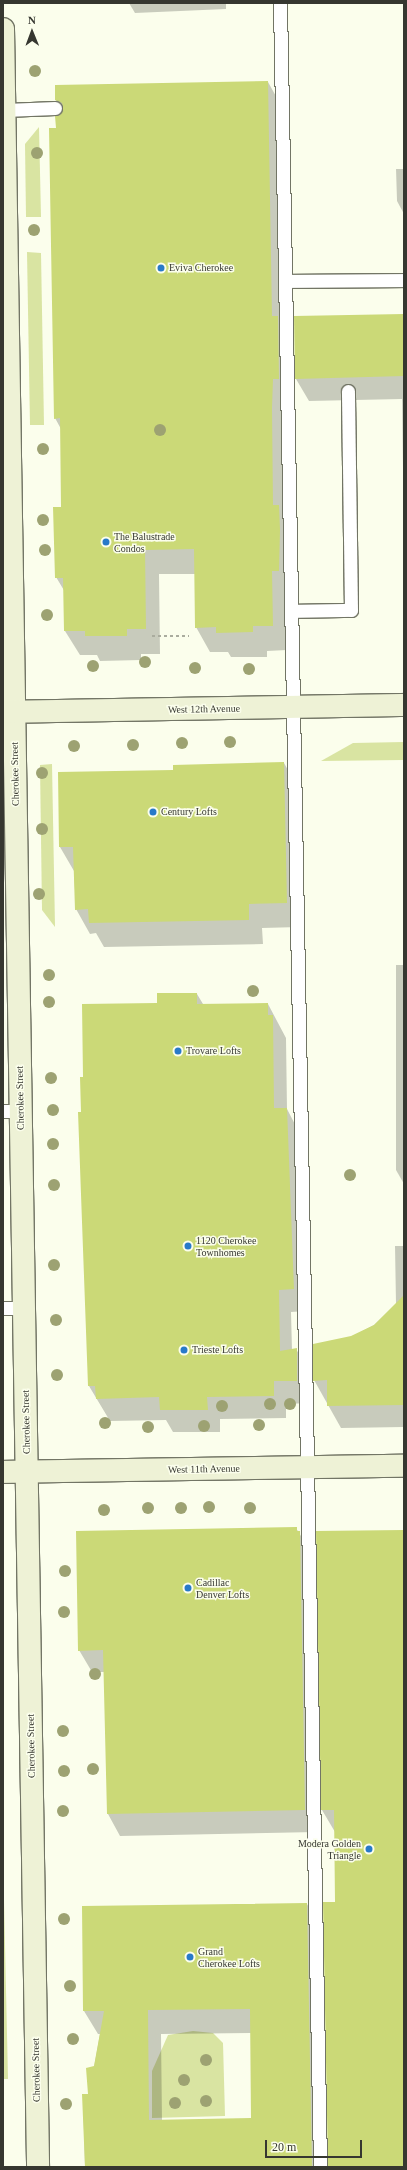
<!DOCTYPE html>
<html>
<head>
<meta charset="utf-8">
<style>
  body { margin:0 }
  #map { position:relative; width:407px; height:2170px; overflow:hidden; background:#fbfeec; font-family:Georgia,serif }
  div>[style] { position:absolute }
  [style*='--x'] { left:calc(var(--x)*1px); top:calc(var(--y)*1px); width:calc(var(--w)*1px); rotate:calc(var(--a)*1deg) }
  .green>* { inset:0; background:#d9e4a2 }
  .shadow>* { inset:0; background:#0003 }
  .building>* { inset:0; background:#cbd977 }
  .path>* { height:2.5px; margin-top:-1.25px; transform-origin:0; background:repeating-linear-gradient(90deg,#aaac9e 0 3px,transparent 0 6px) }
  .roads { filter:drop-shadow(1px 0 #727565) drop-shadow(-1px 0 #727565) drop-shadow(0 1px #727565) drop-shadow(0 -1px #727565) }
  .lane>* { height:13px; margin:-6.5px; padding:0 6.5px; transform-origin:6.5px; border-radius:6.5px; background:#fff }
  .secondary>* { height:22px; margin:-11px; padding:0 11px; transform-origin:11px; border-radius:11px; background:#eef2d6 }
  .trees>* { width:12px; height:12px; margin:-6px; border-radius:50%; background:#9da272 }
  .dots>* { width:11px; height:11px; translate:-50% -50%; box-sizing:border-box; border:2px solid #fbfeec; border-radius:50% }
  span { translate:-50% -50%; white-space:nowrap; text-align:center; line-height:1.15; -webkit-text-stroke:3px #fbfeec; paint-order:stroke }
  .poi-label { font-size:10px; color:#363730 }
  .left { translate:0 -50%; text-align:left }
  .right { translate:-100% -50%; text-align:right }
  .street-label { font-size:10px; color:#363730 }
  .frame { position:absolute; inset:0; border:4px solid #363730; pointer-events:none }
  .north { position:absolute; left:12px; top:12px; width:40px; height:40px; -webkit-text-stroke:3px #fbfeec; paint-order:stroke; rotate:359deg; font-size:11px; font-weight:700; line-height:16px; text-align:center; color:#363730 }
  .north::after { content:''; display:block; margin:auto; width:14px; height:18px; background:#363730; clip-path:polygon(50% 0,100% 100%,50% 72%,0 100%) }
  .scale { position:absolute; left:265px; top:2140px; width:97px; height:18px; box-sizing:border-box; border:2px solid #363730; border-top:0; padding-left:5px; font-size:12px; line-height:14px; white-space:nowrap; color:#363730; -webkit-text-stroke:3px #fbfeec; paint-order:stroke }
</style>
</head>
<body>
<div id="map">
  <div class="green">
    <i style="clip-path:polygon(39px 127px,41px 217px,26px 217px,25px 144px)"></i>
    <i style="clip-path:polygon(27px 252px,41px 253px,44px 425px,30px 425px)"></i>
    <i style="clip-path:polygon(404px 742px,404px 760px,321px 761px,353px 743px)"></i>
    <i style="clip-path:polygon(52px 764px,55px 927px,42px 910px,40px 765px)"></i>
    <i style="clip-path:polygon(3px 1854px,8px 2079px,3px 2079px)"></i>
    <i style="clip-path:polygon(193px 2031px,213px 2033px,223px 2043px,225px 2116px,152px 2118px,152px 2071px,168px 2035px)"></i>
  </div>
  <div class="shadow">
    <i style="clip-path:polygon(129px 3px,226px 3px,226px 9px,135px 13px)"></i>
    <i style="clip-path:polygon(268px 82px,282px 107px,287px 650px,267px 651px,267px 657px,231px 657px,228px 652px,210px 652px,196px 627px,195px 574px,159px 574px,160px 654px,141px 654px,141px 660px,100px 661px,97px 655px,80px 655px,65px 631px,65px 592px,56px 577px,62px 508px,61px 429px,55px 418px,57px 129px,63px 111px,56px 100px)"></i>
    <i style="clip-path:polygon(396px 169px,404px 169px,404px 214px,397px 201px)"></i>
    <i style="clip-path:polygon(404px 315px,404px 539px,402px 399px,309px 401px,296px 379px)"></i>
    <i style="clip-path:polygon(284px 763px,298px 788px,300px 927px,262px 928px,263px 944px,104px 947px,96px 933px,90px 934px,76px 909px,74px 871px,60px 847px,59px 773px,174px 771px)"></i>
    <i style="clip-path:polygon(396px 965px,404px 965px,404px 1184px,396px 1170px)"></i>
    <i style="clip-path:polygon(197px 994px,203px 1004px,268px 1004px,286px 1038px,287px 1109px,299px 1132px,306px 1311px,291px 1312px,292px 1350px,296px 1349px,309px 1371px,310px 1403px,286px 1404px,286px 1418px,220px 1419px,220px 1432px,173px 1432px,166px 1420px,110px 1421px,89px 1386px,79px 1113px,82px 1113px,84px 1078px,158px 1004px)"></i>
    <i style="clip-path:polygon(395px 1246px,404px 1246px,404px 1427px,341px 1428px,314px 1380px,351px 1337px,374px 1325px,396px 1304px)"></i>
    <i style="clip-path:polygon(296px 1528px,312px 1554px,317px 1832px,120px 1836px,108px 1814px,105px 1672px,92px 1672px,79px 1650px)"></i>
    <i style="clip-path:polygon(404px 1531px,404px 2167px,329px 2167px,336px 1903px,335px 1832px,322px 1810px)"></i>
    <i style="clip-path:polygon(evenodd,307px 1904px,320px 1927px,325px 2167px,85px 2167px,83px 2095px,89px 2095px,100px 2034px,98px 2034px,84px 2011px,307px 1904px,251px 2033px,252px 2119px,162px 2121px,161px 2034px,251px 2033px)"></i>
  </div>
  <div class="building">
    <i style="clip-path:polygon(268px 81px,272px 316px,278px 316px,279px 379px,273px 379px,272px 408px,273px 505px,279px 505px,280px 530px,279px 571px,272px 571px,273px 626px,253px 626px,253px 632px,216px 633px,216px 627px,195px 628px,194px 549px,145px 550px,146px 629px,127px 629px,127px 636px,85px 636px,85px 631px,64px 631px,63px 578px,55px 578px,53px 507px,61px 507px,60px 418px,54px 419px,49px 128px,56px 128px,55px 116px,60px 115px,63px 108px,62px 103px,55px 100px,55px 85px)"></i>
    <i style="clip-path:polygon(404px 314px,404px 376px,295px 379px,294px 316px)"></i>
    <i style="clip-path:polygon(284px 762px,287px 903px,249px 904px,249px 920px,89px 923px,88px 909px,75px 910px,73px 847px,59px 847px,58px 772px,173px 770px,173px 765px)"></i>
    <i style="clip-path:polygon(157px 993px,197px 993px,197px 1004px,268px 1003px,268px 1015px,273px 1015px,274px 1108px,287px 1108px,294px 1289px,279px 1290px,280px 1351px,297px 1348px,297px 1381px,274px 1381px,274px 1396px,207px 1397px,208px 1410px,160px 1410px,159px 1397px,96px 1399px,95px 1386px,88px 1386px,78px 1112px,81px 1112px,80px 1077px,83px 1077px,82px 1004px,157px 1003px)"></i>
    <i style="clip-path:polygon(404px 1295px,404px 1405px,327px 1406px,327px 1380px,313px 1381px,313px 1344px,351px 1336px,374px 1325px)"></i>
    <i style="clip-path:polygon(297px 1527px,297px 1531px,300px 1531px,305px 1810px,107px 1814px,103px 1650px,78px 1651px,76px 1531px)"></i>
    <i style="clip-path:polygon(404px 1530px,404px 2167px,328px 2167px,323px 1902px,335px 1902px,334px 1810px,321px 1810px,316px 1531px)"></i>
    <i style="clip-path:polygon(evenodd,307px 1903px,312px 2167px,85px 2167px,82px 2094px,88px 2094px,86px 2068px,94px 2066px,104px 2011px,83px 2011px,82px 1906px,307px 1903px,250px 2009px,251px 2118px,149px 2120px,148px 2010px,250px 2009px)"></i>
  </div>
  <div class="path">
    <i style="--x:152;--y:636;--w:37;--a:0"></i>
  </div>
  <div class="roads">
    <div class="lane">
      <i style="--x:280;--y:3;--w:2164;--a:88.94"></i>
      <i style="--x:4;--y:110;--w:51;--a:-2.2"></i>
      <i style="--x:286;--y:281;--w:118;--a:-0.5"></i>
      <i style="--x:292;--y:611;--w:59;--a:-1"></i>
      <i style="--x:351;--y:610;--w:219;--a:-90.8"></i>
      <i style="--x:3;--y:1111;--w:18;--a:0"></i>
      <i style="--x:3;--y:1308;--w:21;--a:0"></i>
    </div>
    <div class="secondary">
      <i style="--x:3;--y:29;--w:2138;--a:89.06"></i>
      <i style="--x:3;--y:712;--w:401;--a:-1"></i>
      <i style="--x:3;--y:1472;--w:401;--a:-0.9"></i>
    </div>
  </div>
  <div class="trees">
    <i style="left:35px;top:71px"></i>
    <i style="left:37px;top:153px"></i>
    <i style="left:34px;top:230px"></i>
    <i style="left:160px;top:430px"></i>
    <i style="left:43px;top:449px"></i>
    <i style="left:43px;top:520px"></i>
    <i style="left:45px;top:550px"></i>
    <i style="left:47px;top:615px"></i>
    <i style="left:145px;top:662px"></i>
    <i style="left:93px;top:666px"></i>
    <i style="left:195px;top:668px"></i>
    <i style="left:249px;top:669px"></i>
    <i style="left:230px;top:742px"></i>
    <i style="left:182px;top:743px"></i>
    <i style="left:133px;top:745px"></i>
    <i style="left:74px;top:746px"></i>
    <i style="left:42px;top:773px"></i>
    <i style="left:42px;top:829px"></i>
    <i style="left:39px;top:894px"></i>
    <i style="left:49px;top:975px"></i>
    <i style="left:253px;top:991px"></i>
    <i style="left:49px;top:1002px"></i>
    <i style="left:51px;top:1078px"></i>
    <i style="left:53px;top:1110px"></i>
    <i style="left:53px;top:1144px"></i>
    <i style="left:350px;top:1175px"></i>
    <i style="left:54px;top:1185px"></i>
    <i style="left:54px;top:1265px"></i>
    <i style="left:56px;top:1320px"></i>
    <i style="left:57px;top:1375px"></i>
    <i style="left:270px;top:1404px"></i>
    <i style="left:290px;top:1404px"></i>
    <i style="left:222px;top:1406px"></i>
    <i style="left:105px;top:1423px"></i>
    <i style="left:259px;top:1425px"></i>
    <i style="left:204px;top:1426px"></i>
    <i style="left:148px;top:1427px"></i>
    <i style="left:209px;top:1507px"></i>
    <i style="left:148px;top:1508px"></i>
    <i style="left:181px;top:1508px"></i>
    <i style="left:250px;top:1508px"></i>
    <i style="left:104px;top:1510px"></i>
    <i style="left:65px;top:1571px"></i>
    <i style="left:64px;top:1612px"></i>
    <i style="left:95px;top:1674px"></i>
    <i style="left:63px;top:1731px"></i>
    <i style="left:93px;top:1769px"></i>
    <i style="left:64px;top:1771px"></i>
    <i style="left:63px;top:1811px"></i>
    <i style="left:64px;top:1919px"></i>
    <i style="left:70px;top:1986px"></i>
    <i style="left:73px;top:2039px"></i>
    <i style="left:206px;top:2060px"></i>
    <i style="left:184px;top:2080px"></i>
    <i style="left:206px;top:2101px"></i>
    <i style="left:175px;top:2103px"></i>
    <i style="left:66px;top:2104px"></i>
  </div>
  <div class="dots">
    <i style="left:161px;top:268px;background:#287ac9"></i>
    <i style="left:106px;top:542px;background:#287ac9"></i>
    <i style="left:153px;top:812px;background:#287ac9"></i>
    <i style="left:178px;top:1051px;background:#287ac9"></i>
    <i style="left:188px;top:1246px;background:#287ac9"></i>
    <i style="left:184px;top:1350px;background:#287ac9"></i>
    <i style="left:188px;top:1588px;background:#287ac9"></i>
    <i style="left:369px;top:1849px;background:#287ac9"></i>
    <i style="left:190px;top:1957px;background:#287ac9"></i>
  </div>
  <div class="poi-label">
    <span class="left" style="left:169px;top:268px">Eviva Cherokee</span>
    <span class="left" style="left:114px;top:542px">The Balustrade<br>Condos</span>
    <span class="left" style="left:161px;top:812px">Century Lofts</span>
    <span class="left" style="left:186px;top:1051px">Trovare Lofts</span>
    <span class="left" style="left:196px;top:1246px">1120 Cherokee<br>Townhomes</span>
    <span class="left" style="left:192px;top:1350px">Trieste Lofts</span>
    <span class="left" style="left:196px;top:1588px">Cadillac<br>Denver Lofts</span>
    <span class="right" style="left:361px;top:1849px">Modera Golden<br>Triangle</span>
    <span class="left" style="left:198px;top:1957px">Grand<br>Cherokee Lofts</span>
  </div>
  <div class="street-label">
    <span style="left:204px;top:709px;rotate:-1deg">West 12th Avenue</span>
    <span style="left:15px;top:774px;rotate:-91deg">Cherokee Street</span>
    <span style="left:20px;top:1098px;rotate:-91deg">Cherokee Street</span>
    <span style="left:26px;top:1422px;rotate:-91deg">Cherokee Street</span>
    <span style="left:204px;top:1469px;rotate:-1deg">West 11th Avenue</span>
    <span style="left:31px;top:1746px;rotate:-91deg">Cherokee Street</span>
    <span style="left:36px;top:2070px;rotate:-91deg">Cherokee Street</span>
  </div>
  <div class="frame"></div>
  <div class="north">N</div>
  <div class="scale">20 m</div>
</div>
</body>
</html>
